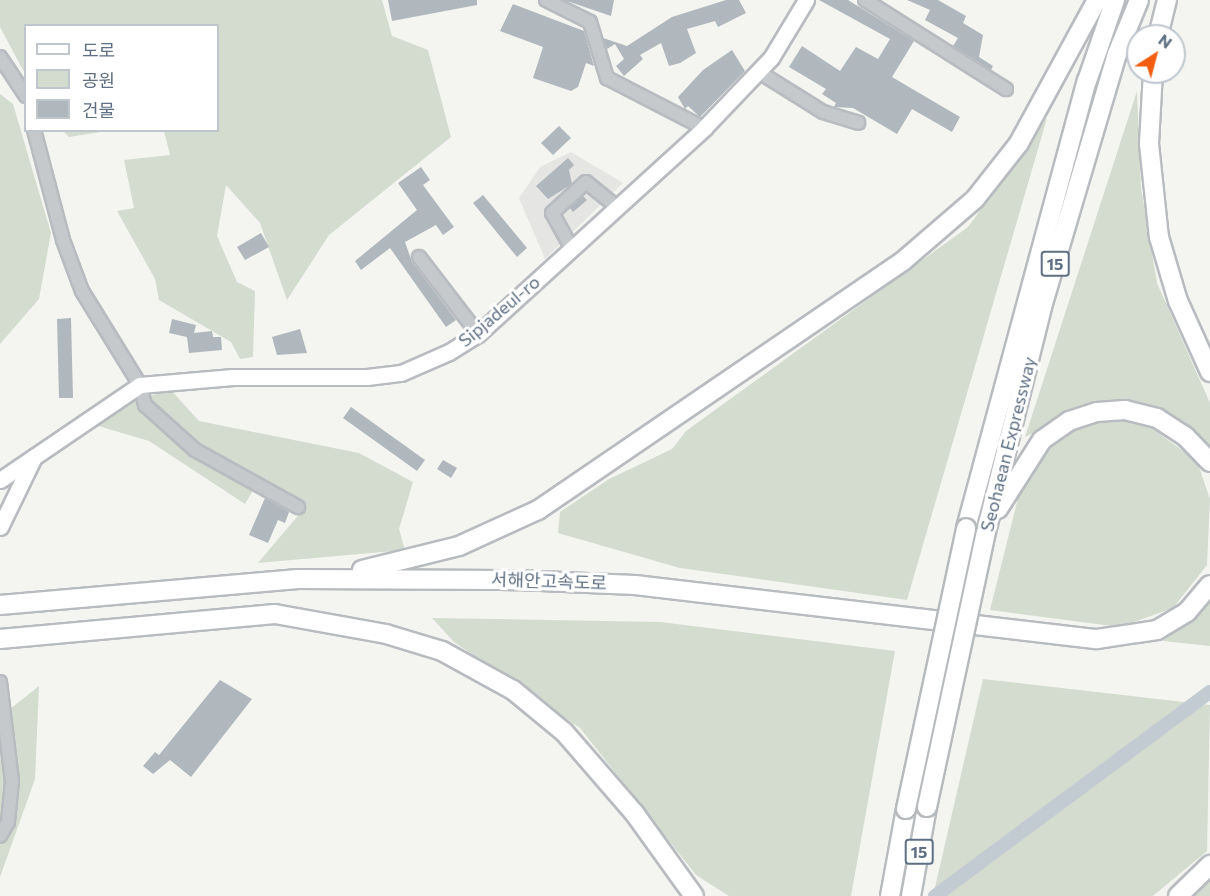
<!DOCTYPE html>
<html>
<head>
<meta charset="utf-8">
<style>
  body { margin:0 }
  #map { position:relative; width:1210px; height:896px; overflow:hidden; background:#f4f5f0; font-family:Commissioner,"Noto Sans KR",sans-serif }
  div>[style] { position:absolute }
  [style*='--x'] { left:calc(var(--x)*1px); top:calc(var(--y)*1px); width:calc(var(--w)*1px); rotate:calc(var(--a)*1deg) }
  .built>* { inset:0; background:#e5e6e3 }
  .green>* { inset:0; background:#d4dcd0 }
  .canal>* { height:14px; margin:-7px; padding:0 7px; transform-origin:7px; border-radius:7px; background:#c1cbd1 }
  .building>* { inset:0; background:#b0b7bd }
  .roads { filter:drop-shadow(2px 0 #b8bbbf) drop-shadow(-2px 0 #b8bbbf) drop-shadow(0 2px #b8bbbf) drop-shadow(0 -2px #b8bbbf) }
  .minor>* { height:12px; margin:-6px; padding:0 6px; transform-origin:6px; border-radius:6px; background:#c6c9cc }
  .major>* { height:15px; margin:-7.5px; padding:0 7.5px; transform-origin:7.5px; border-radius:7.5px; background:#fff }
  .highway>* { height:18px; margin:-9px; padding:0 9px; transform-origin:9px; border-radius:9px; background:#fff }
  .bridges { filter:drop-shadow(2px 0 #b7babd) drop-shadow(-2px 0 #b7babd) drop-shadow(0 2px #b7babd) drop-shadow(0 -2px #b7babd) }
  .highway-bridge>* { height:18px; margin:-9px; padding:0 9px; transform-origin:9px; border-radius:9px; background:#fff }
  span { translate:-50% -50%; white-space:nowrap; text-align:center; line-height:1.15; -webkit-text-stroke:6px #fff; paint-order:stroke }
  .shield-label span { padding:2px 4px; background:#fff; border:2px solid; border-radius:4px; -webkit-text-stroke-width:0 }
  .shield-label { font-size:16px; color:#607084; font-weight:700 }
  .street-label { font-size:18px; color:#607084 }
  .legend { position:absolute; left:24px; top:24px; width:195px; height:108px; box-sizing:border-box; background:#fff; border:2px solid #bfc6ce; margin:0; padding:8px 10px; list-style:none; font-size:18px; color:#607084 }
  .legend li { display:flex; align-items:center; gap:12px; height:30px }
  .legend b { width:30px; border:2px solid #bfc6ce }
  .north { position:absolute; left:1126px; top:24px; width:60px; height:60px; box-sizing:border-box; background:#fff; border:2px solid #bfc6ce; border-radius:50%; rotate:36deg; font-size:16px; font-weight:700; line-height:24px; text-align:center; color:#607084 }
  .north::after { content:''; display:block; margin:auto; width:21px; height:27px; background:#f45d10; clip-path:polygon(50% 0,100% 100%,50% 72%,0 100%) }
</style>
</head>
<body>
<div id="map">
  <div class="built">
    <i style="clip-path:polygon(571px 152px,623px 183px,545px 259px,519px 198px,540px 167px)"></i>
  </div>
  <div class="green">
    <i style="clip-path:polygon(0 0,382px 0,392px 36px,428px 50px,451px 137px,329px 235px,287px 300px,260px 223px,226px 185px,217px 236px,237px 282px,255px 291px,253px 357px,240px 359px,231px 342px,159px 300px,155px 279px,117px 211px,134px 208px,124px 160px,170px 155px,164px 131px,218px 130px,218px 26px,26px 26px,25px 74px,0 27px)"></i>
    <i style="clip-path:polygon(1137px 91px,1141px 188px,1157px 283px,1210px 403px,1210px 445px,1158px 407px,1095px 402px,1025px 437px)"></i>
    <i style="clip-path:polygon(0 94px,13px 104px,51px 233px,39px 299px,0 344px)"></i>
    <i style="clip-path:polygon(1047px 118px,907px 600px,680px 568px,558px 533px,560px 512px,609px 479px,672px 449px,686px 431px,968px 227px)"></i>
    <i style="clip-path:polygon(63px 131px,107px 131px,69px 137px)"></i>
    <i style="clip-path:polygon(170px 389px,199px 421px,359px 453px,413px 482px,399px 529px,405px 550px,258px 563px,307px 505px,254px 489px,245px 504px,149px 441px,95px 425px,123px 406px)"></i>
    <i style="clip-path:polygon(1081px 416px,1146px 424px,1197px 461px,1210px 499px,1207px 565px,1173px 608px,1120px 627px,990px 610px,1020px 490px,1045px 451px)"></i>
    <i style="clip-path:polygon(1210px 598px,1210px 646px,1163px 641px)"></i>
    <i style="clip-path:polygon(432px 618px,660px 622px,895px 651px,851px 896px,729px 896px,696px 875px,580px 728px,454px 642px)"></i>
    <i style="clip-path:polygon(983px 679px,1210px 705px,1207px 851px,1153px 896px,933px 896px)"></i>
    <i style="clip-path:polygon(39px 686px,35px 779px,0 877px,0 717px)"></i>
    <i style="clip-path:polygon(1210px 880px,1210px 896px,1192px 896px)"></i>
  </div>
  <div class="canal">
    <i style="--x:935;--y:896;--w:342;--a:-36.6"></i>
  </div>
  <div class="building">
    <i style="clip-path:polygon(388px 0,477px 0,477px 5px,392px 21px)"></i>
    <i style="clip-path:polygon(564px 0,614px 0,611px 16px)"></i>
    <i style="clip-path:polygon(726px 0,739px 0,746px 13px,718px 27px,715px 21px,687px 29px,696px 53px,680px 63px,669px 66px,661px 43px,640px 55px,643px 59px,624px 76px,616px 66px,624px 59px,615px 44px,607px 49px,603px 38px,627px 46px,672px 17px)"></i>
    <i style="clip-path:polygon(819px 0,848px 0,914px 41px,892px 77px,960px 117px,952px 132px,912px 109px,897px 134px,853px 108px,834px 107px,836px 103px,822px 94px,826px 89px,789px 67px,802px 46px,840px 71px,856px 47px,878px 59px,890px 39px)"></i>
    <i style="clip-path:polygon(907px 0,938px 0,966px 16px,963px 23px,983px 35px,979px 57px,993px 66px,991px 70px,953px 46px,958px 38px,925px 20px,930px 10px)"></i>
    <i style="clip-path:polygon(513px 4px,584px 31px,594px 66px,586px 63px,578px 87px,571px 91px,533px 78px,543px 47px,500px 31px)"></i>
    <i style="clip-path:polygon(732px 50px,745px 71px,700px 117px,688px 106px,685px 109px,678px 97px,703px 70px)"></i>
    <i style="clip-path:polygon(559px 126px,571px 138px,553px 155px,541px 143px)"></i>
    <i style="clip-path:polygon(568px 158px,574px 165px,569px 170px,572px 184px,548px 199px,536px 186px)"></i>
    <i style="clip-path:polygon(421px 167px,430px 180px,423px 185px,454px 227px,443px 235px,436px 225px,405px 242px,412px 262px,456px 320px,446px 327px,390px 248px,361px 270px,355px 261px,417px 210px,398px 183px)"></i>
    <i style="clip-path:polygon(483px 195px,527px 248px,517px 257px,473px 203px)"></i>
    <i style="clip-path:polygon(583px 196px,587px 200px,573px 212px,570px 208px)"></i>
    <i style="clip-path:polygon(261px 233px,269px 247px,245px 260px,237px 247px)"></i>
    <i style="clip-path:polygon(71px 318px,73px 398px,59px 398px,57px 319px)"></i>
    <i style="clip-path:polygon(172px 319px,196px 325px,194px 333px,212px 331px,213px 337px,221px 337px,222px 350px,189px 353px,187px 337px,169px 333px)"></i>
    <i style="clip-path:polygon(300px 329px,307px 353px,277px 355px,272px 337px)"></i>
    <i style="clip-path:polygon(351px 407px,425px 460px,417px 471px,343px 418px)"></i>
    <i style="clip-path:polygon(443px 460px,457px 468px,451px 478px,437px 469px)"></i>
    <i style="clip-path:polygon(265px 498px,289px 512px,285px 523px,278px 520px,268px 543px,249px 535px)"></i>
    <i style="clip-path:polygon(220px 680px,252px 699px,191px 777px,170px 760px,153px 774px,143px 766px,155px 752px,159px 755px)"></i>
  </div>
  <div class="roads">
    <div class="minor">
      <i style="--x:546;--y:0;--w:49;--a:26.6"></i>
      <i style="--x:590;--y:22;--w:59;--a:73.1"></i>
      <i style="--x:607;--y:78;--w:109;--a:27.3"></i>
      <i style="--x:865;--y:0;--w:167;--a:32.3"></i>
      <i style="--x:0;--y:57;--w:47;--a:56.3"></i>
      <i style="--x:759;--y:72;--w:75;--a:32"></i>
      <i style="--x:823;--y:112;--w:37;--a:17"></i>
      <i style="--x:34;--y:130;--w:114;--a:75.2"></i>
      <i style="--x:63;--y:240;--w:54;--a:69.6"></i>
      <i style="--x:82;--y:291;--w:110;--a:58.3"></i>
      <i style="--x:140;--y:385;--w:21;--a:76"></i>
      <i style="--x:145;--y:405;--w:67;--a:42"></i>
      <i style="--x:195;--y:450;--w:118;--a:29"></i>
      <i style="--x:571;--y:247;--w:39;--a:-119"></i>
      <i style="--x:552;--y:213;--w:46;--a:-42.4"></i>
      <i style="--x:586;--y:182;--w:38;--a:39"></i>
      <i style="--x:419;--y:257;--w:97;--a:52.5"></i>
      <i style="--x:0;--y:682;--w:100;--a:83.1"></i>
      <i style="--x:12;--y:781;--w:41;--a:95.6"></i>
      <i style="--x:8;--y:822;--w:16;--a:120"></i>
    </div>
    <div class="major">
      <i style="--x:0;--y:480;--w:169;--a:-34.2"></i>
      <i style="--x:140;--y:385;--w:93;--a:-4.9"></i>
      <i style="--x:233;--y:377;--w:134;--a:0"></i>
      <i style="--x:367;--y:377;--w:34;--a:-7"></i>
      <i style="--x:401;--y:373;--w:52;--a:-23.6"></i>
      <i style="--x:449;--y:352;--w:34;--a:-32"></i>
      <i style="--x:478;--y:334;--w:306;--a:-42.3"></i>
      <i style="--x:704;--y:128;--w:97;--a:-46.3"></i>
      <i style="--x:771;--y:58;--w:68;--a:-58.9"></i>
      <i style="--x:0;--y:527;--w:78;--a:-64.1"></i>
    </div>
    <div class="highway">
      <i style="--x:1158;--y:36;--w:37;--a:-76"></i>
      <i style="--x:1153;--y:72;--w:72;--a:93.2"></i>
      <i style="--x:1149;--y:144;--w:94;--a:83.9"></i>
      <i style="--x:1159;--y:237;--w:67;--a:73.5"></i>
      <i style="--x:1178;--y:301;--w:78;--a:65.7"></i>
      <i style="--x:998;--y:509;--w:82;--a:-57.5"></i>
      <i style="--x:1042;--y:440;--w:33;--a:-35"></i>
      <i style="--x:1069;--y:421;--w:29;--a:-18"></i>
      <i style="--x:1097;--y:412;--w:28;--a:-4"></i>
      <i style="--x:1125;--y:410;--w:33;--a:14"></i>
      <i style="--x:1157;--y:418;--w:33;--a:33"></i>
      <i style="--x:1185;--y:436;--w:36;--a:46"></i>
      <i style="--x:966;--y:528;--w:463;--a:-74.9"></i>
      <i style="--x:1087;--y:81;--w:86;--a:-70.9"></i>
      <i style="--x:986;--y:532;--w:232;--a:-76"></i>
      <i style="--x:1042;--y:307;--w:264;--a:-73.5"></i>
      <i style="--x:1117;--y:54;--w:58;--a:-67.8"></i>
      <i style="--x:362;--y:570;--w:100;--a:-13.9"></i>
      <i style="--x:459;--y:546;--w:87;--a:-24.5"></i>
      <i style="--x:538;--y:510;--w:442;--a:-34.3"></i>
      <i style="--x:903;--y:261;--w:95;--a:-40.7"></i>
      <i style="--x:975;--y:199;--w:71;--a:-51.8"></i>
      <i style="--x:1019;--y:143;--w:163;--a:-61.4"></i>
      <i style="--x:0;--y:605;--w:299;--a:-5"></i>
      <i style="--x:298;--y:579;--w:219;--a:0.3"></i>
      <i style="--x:517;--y:580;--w:118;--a:2.4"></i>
      <i style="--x:635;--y:585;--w:465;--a:6.7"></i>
      <i style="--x:1097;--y:639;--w:61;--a:-8.5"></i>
      <i style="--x:1157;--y:630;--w:35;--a:-31"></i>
      <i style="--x:1187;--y:612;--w:35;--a:-50"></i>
      <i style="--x:0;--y:639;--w:276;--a:-5.2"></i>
      <i style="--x:275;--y:614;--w:113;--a:10.2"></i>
      <i style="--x:386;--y:634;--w:59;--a:16.9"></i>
      <i style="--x:442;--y:651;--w:81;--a:28.8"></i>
      <i style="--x:513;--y:690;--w:66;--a:39.5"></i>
      <i style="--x:564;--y:732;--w:108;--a:49.1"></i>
      <i style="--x:635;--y:814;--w:101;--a:54.3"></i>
      <i style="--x:890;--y:896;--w:88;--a:-79.6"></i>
      <i style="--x:911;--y:896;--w:90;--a:-79.8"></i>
      <i style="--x:1178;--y:896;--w:45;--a:-44.1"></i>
    </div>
  </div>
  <div class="bridges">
    <div class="highway-bridge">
      <i style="--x:927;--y:807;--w:281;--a:-77.9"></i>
      <i style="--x:906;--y:809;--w:287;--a:-77.9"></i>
    </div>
  </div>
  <div class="shield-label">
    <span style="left:1055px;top:264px">15</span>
    <span style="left:919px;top:852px">15</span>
  </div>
  <div class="street-label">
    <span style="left:499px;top:311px;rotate:-40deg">Sipjadeul-ro</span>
    <span style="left:1008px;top:444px;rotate:-76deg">Seohaean Expressway</span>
    <span style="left:549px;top:581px;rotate:2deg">서해안고속도로</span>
  </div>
  <ul class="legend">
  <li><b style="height:8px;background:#fff"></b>도로</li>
  <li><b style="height:16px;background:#d4dcd0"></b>공원</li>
  <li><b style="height:16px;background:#b0b7bd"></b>건물</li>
  </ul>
  <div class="north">N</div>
</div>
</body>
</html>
